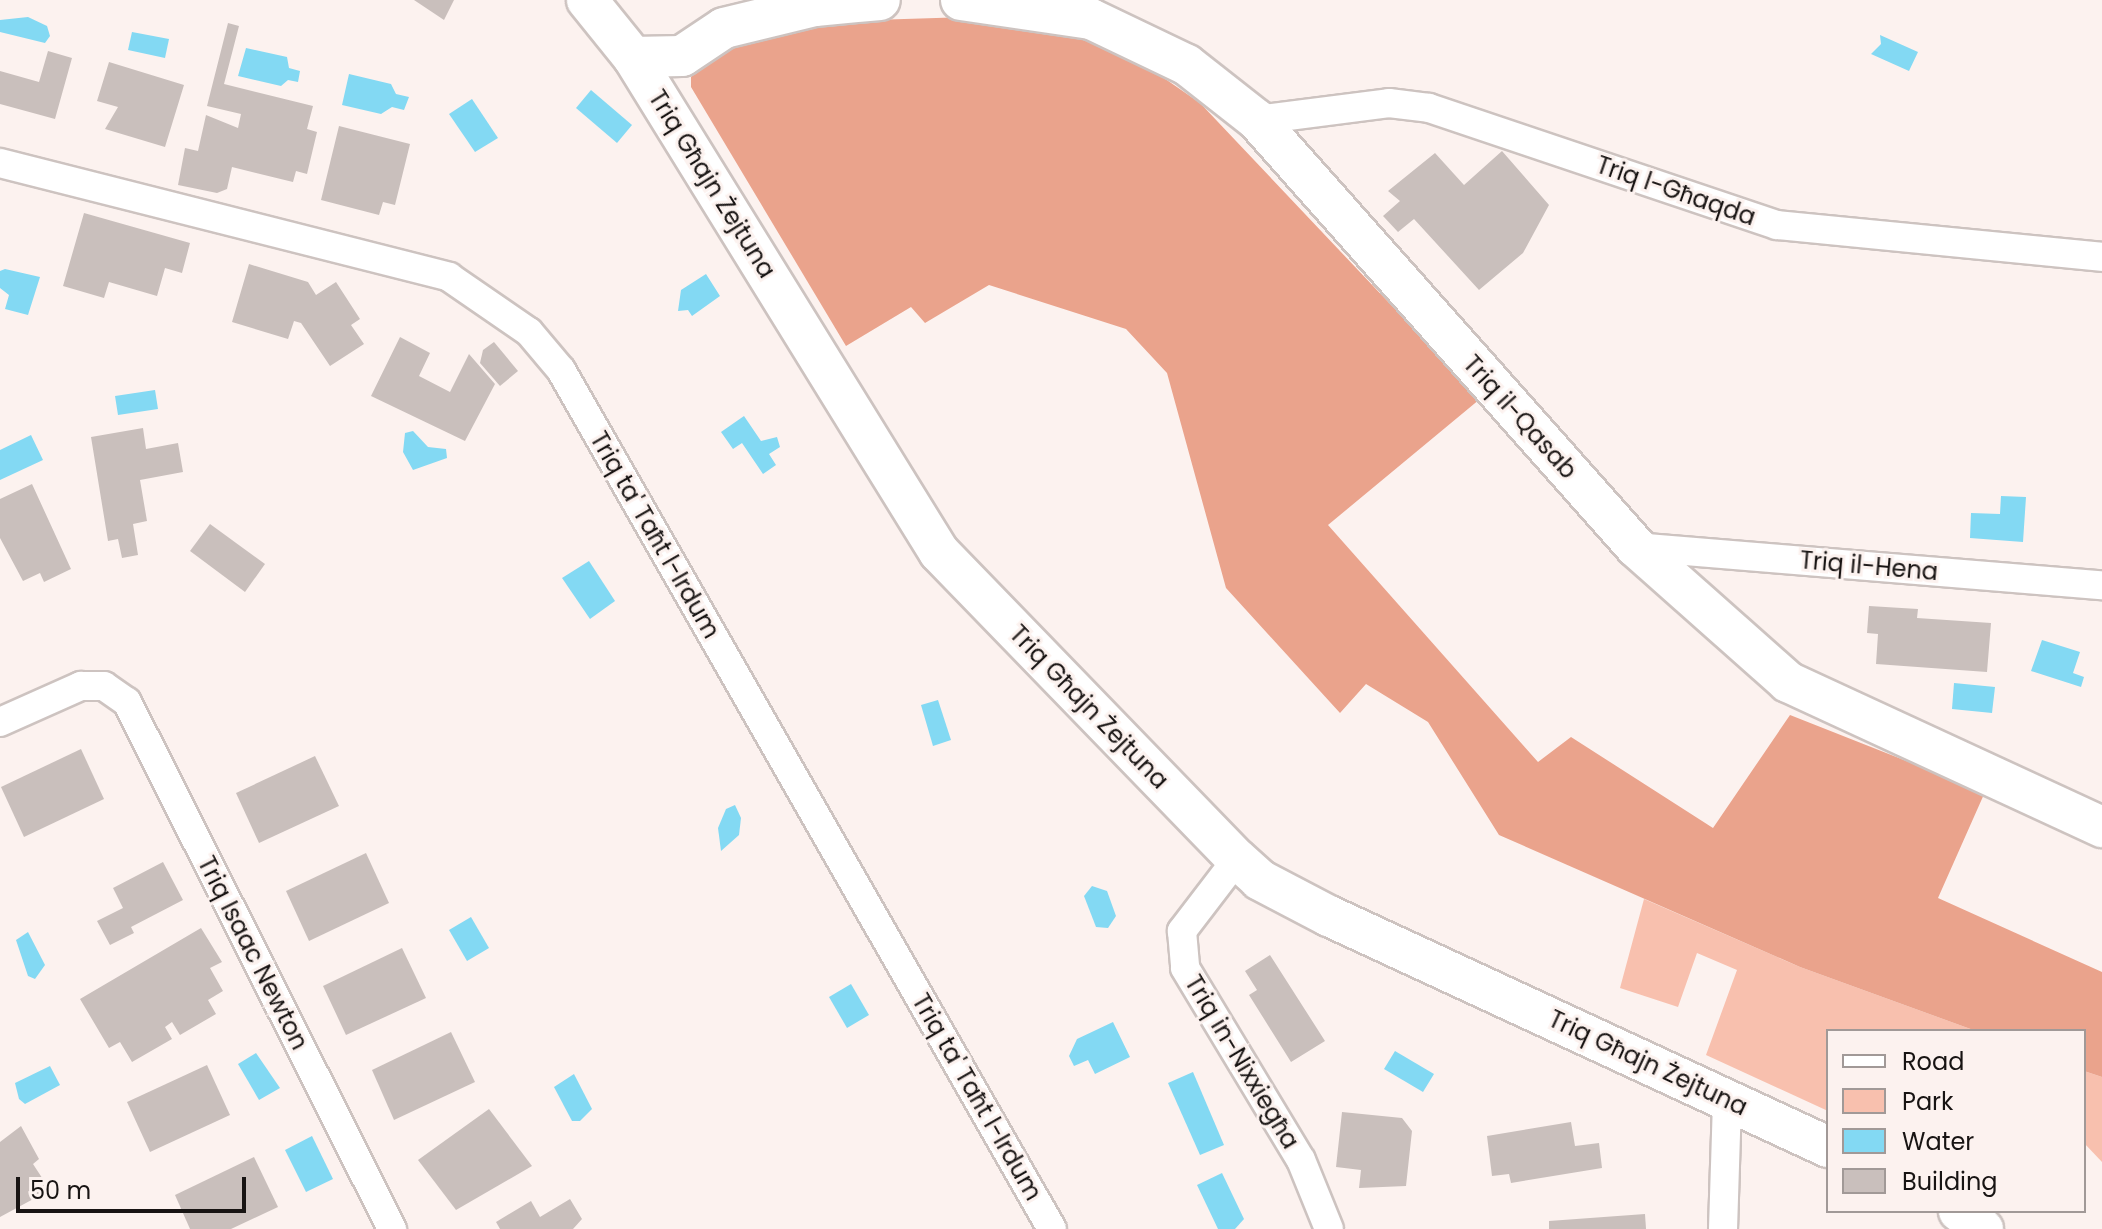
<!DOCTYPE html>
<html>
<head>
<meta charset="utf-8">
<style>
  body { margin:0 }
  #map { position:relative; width:2102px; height:1229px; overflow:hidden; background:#fcf2ef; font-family:Poppins,sans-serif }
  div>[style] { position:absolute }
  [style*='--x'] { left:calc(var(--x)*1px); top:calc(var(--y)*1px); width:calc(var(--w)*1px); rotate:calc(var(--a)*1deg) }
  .green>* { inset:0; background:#f8c0ae }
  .forest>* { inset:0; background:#eaa38c }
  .water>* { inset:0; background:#83d9f3 }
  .building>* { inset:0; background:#c9bfbc }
  .roads { filter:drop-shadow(2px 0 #cdc3c0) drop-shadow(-2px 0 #cdc3c0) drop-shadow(0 2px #cdc3c0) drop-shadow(0 -2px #cdc3c0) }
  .street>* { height:28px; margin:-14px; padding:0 14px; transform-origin:14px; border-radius:14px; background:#fff }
  .secondary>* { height:40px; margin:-20px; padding:0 20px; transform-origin:20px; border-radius:20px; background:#fff }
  span { translate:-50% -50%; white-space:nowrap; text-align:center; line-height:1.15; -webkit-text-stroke:6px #fcf2ef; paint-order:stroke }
  .street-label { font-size:24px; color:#181413 }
  .legend { position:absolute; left:1826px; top:1029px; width:260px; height:184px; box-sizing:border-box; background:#fcf2ef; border:2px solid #a19997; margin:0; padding:10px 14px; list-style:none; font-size:24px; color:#181413 }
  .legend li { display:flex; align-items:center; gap:16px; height:40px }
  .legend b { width:40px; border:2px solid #a19997 }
  .scale { position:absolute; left:16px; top:1177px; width:230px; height:36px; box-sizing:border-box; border:4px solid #181413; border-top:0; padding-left:10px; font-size:24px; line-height:28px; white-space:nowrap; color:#181413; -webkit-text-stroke:6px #fcf2ef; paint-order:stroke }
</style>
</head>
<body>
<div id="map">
  <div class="green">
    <i style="clip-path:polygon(1644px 899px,1800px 967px,1976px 1031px,1828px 1031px,1828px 1111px,1706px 1055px,1737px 970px,1697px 953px,1678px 1007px,1620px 988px)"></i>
    <i style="clip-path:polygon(2084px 1071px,2102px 1077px,2102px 1162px,2084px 1143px)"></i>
  </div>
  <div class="forest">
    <i style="clip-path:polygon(968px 17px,1055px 30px,1098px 44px,1148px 67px,1200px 103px,1480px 399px,1328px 525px,1538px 762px,1571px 737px,1713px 828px,1790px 715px,1985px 792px,1938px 898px,2102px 972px,2102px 1077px,2084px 1071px,2084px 1031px,1976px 1031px,1800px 967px,1499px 835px,1428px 722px,1366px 684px,1340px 713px,1226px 588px,1167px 373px,1126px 329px,989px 285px,925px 323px,911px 307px,846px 346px,691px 87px,691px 77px,724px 39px,809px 22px)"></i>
  </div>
  <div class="water">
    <i style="clip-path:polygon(28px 17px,47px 26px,50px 36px,45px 43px,0 32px,0 20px)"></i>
    <i style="clip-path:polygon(132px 32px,169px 39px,165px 58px,128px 50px)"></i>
    <i style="clip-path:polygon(1880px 35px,1918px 52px,1909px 71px,1871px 54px,1881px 44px)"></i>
    <i style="clip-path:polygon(246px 48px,287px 57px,289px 68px,300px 71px,298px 82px,288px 80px,281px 86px,238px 76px)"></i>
    <i style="clip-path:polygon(349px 74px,391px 84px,396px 94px,409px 97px,404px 110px,392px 107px,381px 114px,342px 105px)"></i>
    <i style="clip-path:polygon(591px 90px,632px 125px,617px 143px,576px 108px)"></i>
    <i style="clip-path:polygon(472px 99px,498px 138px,475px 152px,449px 114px)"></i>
    <i style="clip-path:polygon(5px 269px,40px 277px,28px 315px,5px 309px,9px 295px,0 288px,0 271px)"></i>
    <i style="clip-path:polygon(706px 274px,720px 296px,692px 316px,688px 310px,678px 311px,681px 290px)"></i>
    <i style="clip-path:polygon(155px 390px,158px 409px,118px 415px,115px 396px)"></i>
    <i style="clip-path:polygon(744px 416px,761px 441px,777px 437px,780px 447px,769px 454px,776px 465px,763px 474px,742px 443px,733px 449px,721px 432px)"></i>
    <i style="clip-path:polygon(413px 431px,428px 447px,446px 449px,447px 458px,413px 470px,403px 452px,405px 433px)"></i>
    <i style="clip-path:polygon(31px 435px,43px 460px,0 480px,0 450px)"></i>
    <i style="clip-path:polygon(2001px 496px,2026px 497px,2023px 542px,1970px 538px,1971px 513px,2000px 514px)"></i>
    <i style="clip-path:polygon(589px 561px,615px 601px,590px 619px,562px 578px)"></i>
    <i style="clip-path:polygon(2042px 640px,2080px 652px,2073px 673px,2084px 677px,2081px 687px,2031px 671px)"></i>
    <i style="clip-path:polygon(1954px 683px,1995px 687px,1992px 713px,1952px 709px)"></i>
    <i style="clip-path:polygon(938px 700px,951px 740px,933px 746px,921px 705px)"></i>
    <i style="clip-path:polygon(735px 805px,741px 818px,739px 835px,721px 851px,718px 828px,726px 809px)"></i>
    <i style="clip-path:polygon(1092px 886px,1107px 891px,1116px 916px,1108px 928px,1096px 927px,1084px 896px)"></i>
    <i style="clip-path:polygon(471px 917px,489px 948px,467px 961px,449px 930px)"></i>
    <i style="clip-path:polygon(28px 932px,45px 965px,35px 979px,28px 976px,16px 940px)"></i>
    <i style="clip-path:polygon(851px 984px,869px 1015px,847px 1028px,829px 997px)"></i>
    <i style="clip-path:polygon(1113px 1022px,1130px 1057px,1095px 1074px,1088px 1060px,1074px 1066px,1069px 1056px,1077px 1039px)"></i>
    <i style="clip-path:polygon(1395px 1051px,1434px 1074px,1423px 1092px,1384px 1069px)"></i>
    <i style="clip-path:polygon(256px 1053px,280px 1088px,259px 1100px,238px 1064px)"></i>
    <i style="clip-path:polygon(50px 1066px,60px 1085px,25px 1104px,19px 1099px,15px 1083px)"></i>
    <i style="clip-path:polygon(1193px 1072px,1224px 1145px,1200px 1155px,1168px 1083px)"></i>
    <i style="clip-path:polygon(574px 1074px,592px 1109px,580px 1121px,572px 1121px,554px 1087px)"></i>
    <i style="clip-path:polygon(312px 1136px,333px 1179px,306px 1192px,285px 1150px)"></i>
    <i style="clip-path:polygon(1222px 1173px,1244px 1219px,1235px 1229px,1218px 1229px,1197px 1185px)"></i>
  </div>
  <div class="building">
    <i style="clip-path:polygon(414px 0,454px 0,444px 20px)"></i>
    <i style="clip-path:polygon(228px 23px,239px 26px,224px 84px,313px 106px,307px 129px,317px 132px,307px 174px,296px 171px,293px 182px,232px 167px,227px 189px,217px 193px,178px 185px,185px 148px,198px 151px,206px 115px,238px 128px,241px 114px,207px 106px)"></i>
    <i style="clip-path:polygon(48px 51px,72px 58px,55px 119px,0 104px,0 71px,39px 82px)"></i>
    <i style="clip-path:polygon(109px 62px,184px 85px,165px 147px,105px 129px,118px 107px,97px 101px)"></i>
    <i style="clip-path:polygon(339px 126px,410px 144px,395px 205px,383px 202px,379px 215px,321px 200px)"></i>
    <i style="clip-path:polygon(1502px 151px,1549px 205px,1523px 253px,1479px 290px,1414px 219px,1398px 232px,1383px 216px,1400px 201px,1388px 191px,1435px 153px,1464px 185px)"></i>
    <i style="clip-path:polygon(84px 213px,190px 243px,182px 273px,165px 268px,157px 296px,109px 282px,104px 298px,63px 286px)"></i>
    <i style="clip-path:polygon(249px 264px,308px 282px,316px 295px,336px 282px,360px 319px,351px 325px,364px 344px,330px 366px,301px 323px,294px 321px,288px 339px,232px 322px)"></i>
    <i style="clip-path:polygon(400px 337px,430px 353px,419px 376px,450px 392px,469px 354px,495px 384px,465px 441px,371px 396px)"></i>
    <i style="clip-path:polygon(494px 342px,518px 371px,500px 386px,480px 363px,483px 350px)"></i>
    <i style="clip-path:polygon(143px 428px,146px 449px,178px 443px,183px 472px,140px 480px,147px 521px,133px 524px,138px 555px,122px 558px,118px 539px,108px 541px,91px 437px)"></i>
    <i style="clip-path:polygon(32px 484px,71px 569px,44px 582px,40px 573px,23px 581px,0 538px,0 499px)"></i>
    <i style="clip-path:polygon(210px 524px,265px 564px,245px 592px,190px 551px)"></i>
    <i style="clip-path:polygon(1869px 606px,1918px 609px,1917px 618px,1991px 623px,1987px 672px,1876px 664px,1878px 634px,1867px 633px)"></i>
    <i style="clip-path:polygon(81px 749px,104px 799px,24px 837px,1px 787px)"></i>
    <i style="clip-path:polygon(315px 756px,339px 806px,259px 843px,236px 793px)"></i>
    <i style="clip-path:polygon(366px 853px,389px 903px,309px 941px,286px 891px)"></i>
    <i style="clip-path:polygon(163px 862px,183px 900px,131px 927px,134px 933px,110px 945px,97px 921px,123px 908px,113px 888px)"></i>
    <i style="clip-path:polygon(201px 928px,222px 962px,210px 968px,223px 991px,208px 1000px,216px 1014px,180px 1035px,172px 1022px,165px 1027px,172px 1039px,132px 1062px,120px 1042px,109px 1048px,80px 999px)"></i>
    <i style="clip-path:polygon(402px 948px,426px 998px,346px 1035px,323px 986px)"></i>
    <i style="clip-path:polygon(1270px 955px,1325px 1041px,1291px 1062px,1249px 995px,1257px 990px,1245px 971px)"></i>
    <i style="clip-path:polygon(451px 1032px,475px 1082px,394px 1120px,372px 1070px)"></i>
    <i style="clip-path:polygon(207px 1065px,230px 1115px,150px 1152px,127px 1102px)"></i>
    <i style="clip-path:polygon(489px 1109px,532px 1166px,456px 1210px,418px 1160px)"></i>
    <i style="clip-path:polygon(1342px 1112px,1402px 1118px,1412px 1131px,1406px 1186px,1359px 1188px,1361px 1170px,1336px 1167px)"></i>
    <i style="clip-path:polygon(1571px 1122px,1575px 1146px,1599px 1143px,1602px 1168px,1511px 1183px,1509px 1174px,1492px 1176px,1487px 1136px)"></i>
    <i style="clip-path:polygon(21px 1126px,39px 1159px,33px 1164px,50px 1190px,0 1217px,0 1142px)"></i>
    <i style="clip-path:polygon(254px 1157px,278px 1207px,231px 1229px,190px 1229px,175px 1195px)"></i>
    <i style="clip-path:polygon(570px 1199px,582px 1219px,573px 1229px,500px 1229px,496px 1222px,531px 1201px,540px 1217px)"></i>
    <i style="clip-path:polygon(1645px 1214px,1646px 1229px,1549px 1229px,1549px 1221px)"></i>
  </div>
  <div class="roads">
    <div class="street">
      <i style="--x:1257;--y:120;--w:133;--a:-7.3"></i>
      <i style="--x:1389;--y:103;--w:40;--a:7.1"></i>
      <i style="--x:1429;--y:108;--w:367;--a:18.6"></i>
      <i style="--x:1777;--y:225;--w:327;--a:5.6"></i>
      <i style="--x:0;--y:163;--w:463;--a:14.2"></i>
      <i style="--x:449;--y:277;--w:97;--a:34.5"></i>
      <i style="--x:529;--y:332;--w:50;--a:49.9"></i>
      <i style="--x:561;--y:370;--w:989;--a:60.25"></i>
      <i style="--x:1636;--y:547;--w:468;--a:4.7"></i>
      <i style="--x:0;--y:722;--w:89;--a:-24"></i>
      <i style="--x:81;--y:686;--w:23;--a:0"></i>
      <i style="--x:104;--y:686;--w:28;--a:35"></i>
      <i style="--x:127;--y:702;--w:590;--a:63.3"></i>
      <i style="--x:1237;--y:859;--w:91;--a:127.4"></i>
      <i style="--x:1182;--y:931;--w:37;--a:85"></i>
      <i style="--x:1185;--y:968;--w:224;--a:58.9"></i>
      <i style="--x:1301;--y:1160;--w:74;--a:67.9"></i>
      <i style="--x:1723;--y:1229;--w:130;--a:-88.2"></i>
    </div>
    <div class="secondary">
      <i style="--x:587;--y:0;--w:73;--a:51.1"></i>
      <i style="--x:633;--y:57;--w:582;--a:58.28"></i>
      <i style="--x:939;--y:552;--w:428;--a:45.9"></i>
      <i style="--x:1237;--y:859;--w:31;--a:42"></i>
      <i style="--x:1260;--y:880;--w:78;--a:27.6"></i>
      <i style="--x:1329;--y:916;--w:550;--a:24.84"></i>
      <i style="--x:961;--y:0;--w:131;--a:8.3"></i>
      <i style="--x:1091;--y:19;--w:106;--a:25.6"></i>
      <i style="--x:1187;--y:65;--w:89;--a:38.2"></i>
      <i style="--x:1257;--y:120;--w:571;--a:48.41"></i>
      <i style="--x:1636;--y:547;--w:203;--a:41.6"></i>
      <i style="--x:1788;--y:682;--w:346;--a:24.8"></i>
      <i style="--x:633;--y:57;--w:49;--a:-1.2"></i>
      <i style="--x:682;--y:56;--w:50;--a:-33.7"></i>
      <i style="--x:724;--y:28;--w:94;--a:-13.6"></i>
      <i style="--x:815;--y:6;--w:65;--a:-5.3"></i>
      <i style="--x:1959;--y:1211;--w:30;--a:37"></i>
    </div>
  </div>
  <div class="street-label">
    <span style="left:712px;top:184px;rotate:58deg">Triq Għajn Żejtuna</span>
    <span style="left:1676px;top:191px;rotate:19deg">Triq l-Għaqda</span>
    <span style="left:1520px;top:417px;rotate:48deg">Triq il-Qasab</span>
    <span style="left:655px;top:535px;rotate:60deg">Triq ta' Taħt l-Irdum</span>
    <span style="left:1869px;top:566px;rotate:5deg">Triq il-Hena</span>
    <span style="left:1089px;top:707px;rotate:46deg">Triq Għajn Żejtuna</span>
    <span style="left:253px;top:953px;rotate:63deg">Triq Isaac Newton</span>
    <span style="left:1242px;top:1062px;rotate:59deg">Triq in-Nixxiegħa</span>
    <span style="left:1648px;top:1063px;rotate:25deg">Triq Għajn Żejtuna</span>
    <span style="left:977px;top:1097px;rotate:60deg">Triq ta' Taħt l-Irdum</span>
  </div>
  <ul class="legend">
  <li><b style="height:10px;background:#fff"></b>Road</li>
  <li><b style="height:22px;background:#f8c0ae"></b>Park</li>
  <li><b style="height:22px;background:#83d9f3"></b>Water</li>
  <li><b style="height:22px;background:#c9bfbc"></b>Building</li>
  </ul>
  <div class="scale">50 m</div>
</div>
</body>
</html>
